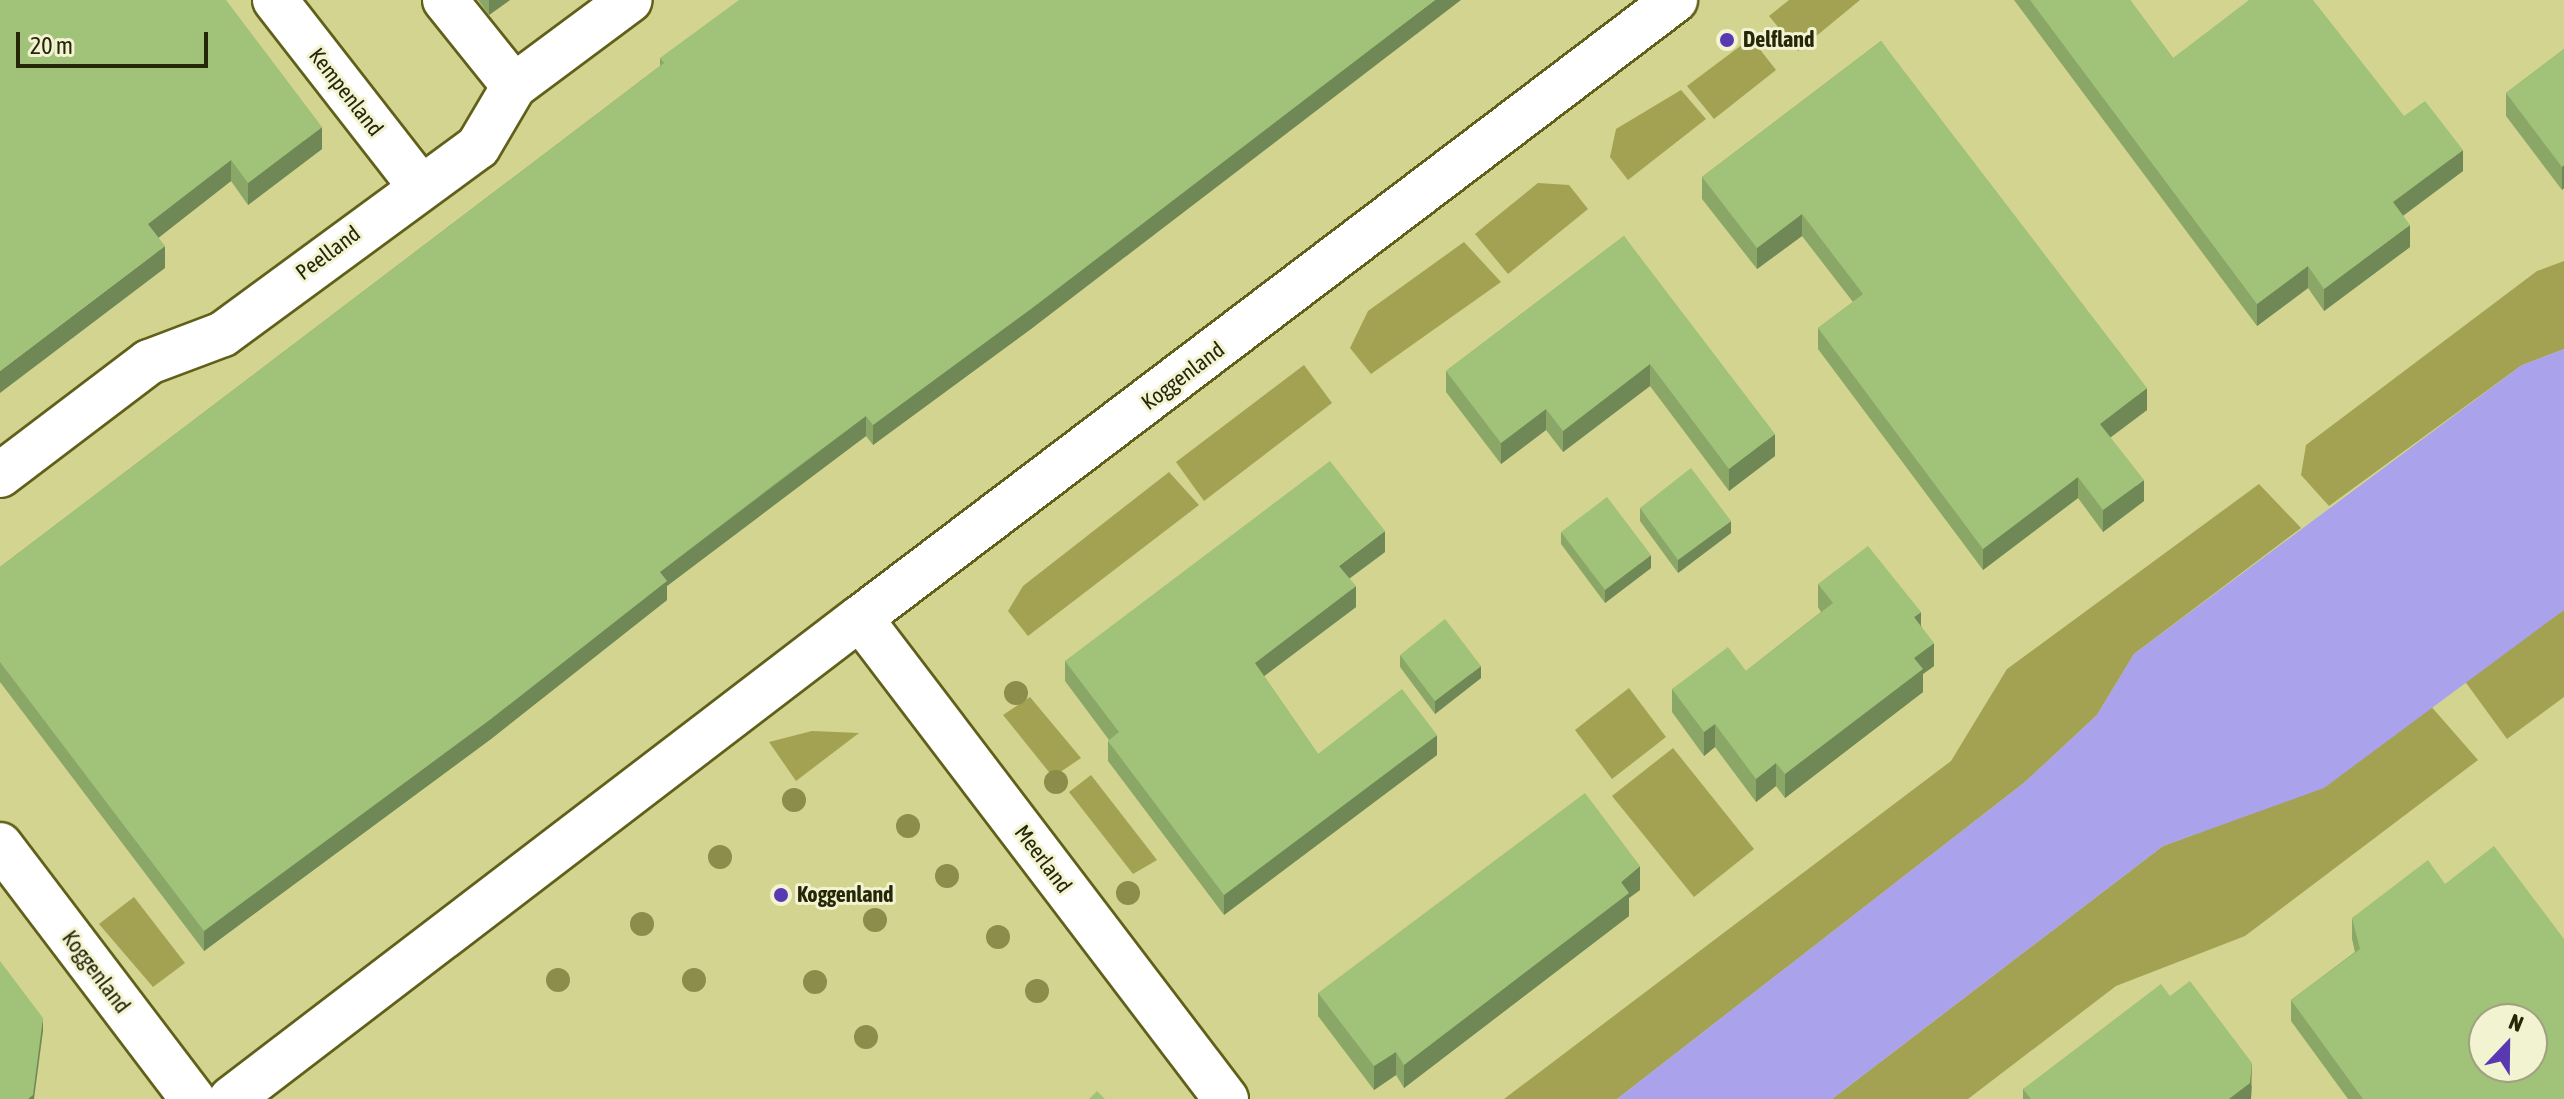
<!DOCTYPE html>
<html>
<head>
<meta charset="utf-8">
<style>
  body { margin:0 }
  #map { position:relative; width:2564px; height:1099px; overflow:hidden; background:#d3d48f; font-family:"Asap Condensed",sans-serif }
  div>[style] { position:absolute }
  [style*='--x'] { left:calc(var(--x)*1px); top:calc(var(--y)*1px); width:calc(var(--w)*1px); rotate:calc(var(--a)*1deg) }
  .green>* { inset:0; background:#a2a252 }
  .water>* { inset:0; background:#aba2ec }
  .roads { filter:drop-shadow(2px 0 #60601a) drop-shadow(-2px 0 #60601a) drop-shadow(0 2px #60601a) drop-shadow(0 -2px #60601a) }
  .street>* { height:44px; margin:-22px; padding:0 22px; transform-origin:22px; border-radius:22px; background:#fff }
  .secondary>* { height:44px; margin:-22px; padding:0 22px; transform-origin:22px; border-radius:22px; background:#fff }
  .trees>* { width:24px; height:24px; margin:-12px; border-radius:50%; background:#8c8c4b }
  .wall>* { inset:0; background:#8aa768 }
  .shaded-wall>* { inset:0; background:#708855 }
  .building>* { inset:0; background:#a0c279 }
  .dots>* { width:22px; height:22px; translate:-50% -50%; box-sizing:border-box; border:4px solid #f2f3d1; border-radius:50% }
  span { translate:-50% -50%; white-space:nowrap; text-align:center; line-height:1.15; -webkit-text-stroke:6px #f2f3d1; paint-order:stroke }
  .poi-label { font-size:22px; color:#262609; font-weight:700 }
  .left { translate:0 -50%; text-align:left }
  .street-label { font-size:22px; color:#262609 }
  .north { position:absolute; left:2468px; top:1003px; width:80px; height:80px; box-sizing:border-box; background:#f2f3d1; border:2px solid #a0a181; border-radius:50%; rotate:22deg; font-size:22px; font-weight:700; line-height:32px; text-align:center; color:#262609 }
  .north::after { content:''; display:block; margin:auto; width:28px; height:36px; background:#5939b1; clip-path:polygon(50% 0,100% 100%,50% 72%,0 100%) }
  .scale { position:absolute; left:16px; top:32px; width:192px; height:36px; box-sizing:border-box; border:4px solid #262609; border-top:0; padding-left:10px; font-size:24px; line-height:28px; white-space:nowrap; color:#262609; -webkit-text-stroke:6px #f2f3d1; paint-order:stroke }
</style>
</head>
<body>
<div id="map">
  <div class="green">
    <i style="clip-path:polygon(1789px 0,1860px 0,1798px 51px,1769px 16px)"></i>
    <i style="clip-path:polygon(1751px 38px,1776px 70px,1714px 119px,1687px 86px)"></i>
    <i style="clip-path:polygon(1681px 90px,1706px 119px,1628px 180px,1610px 157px,1616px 129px)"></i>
    <i style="clip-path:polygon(1538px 183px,1569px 185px,1588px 209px,1508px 274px,1475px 234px)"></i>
    <i style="clip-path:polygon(1464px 242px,1501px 282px,1371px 374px,1350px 348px,1368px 311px)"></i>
    <i style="clip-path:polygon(2564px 261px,2564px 349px,2522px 365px,2329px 506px,2301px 475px,2306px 445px,2537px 271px)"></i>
    <i style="clip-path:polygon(1304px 365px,1332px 403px,1204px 501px,1176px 462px)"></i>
    <i style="clip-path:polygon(1169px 472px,1199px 505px,1028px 636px,1008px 611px,1023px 586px)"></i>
    <i style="clip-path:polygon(2259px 484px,2301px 528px,2134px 654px,2097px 715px,2025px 782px,1617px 1099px,1504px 1099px,1951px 761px,2007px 669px)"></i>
    <i style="clip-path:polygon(2564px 610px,2564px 697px,2507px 739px,2464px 680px)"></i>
    <i style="clip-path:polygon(1629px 688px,1666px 737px,1612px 779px,1575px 730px)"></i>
    <i style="clip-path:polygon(1030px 697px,1081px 758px,1053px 777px,1003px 715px)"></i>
    <i style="clip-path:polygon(2429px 704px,2478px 760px,2245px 936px,2116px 986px,1968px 1099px,1832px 1099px,2163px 846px,2324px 787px)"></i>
    <i style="clip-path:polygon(812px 731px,859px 733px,796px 781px,769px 742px)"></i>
    <i style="clip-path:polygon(1673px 748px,1754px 849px,1694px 897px,1612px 796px)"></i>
    <i style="clip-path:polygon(1091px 775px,1157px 860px,1133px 874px,1069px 792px)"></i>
    <i style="clip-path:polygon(134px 897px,185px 963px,153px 987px,99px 924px)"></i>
  </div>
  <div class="water">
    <i style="clip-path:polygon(2564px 349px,2564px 610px,2324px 788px,2163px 846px,1832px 1099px,1617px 1099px,2025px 782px,2097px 715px,2134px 654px,2522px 365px)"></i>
  </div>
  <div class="roads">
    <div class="street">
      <i style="--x:275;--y:0;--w:233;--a:52.1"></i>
      <i style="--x:445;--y:0;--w:110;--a:51.3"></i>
      <i style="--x:0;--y:475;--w:187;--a:-37.2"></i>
      <i style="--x:149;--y:362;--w:79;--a:-20.7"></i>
      <i style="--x:223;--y:334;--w:316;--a:-36.3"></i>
      <i style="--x:478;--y:147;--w:71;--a:-59.5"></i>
      <i style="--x:514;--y:86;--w:144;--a:-36.6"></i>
      <i style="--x:0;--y:845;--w:319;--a:52.8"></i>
      <i style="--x:231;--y:1099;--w:792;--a:-37.41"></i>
    </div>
    <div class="secondary">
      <i style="--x:1226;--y:1099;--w:604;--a:-127.27"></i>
      <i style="--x:860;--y:618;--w:1023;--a:-37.17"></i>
    </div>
  </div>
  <div class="trees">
    <i style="left:1016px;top:693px"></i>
    <i style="left:1056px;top:782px"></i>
    <i style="left:794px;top:800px"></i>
    <i style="left:908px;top:826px"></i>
    <i style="left:720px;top:857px"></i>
    <i style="left:947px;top:876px"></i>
    <i style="left:1128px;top:893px"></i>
    <i style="left:875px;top:920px"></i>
    <i style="left:642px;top:924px"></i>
    <i style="left:998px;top:937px"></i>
    <i style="left:558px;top:980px"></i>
    <i style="left:694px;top:980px"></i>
    <i style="left:815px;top:982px"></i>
    <i style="left:1037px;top:991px"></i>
    <i style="left:866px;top:1037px"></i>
  </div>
  <div class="wall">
    <i style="clip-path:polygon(0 0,322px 149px,248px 205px,231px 181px,158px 238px,165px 268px)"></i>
    <i style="clip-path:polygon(478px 0,510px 0,489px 15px)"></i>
    <i style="clip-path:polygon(2014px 0,2130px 0,2173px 58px,2404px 116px,2463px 171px,2403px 216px,2410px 247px,2324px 311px,2308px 288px,2257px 326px)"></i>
    <i style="clip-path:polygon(1881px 41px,2147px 410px,2110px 438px,2144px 501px,2103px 532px,2078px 498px,1983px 570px,1818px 349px,1818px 328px,1853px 302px,1802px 236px,1757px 269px,1702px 199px,1702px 177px)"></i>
    <i style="clip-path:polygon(2564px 49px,2564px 188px,2562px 190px,2506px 116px,2506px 93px)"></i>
    <i style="clip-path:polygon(660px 58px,1035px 326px,873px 445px,866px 436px,780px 500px,667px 586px,667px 600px,491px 739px,204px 951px,0 682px,0 567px,660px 66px)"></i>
    <i style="clip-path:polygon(1624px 236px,1775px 456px,1729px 491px,1650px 386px,1563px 452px,1546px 430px,1501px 464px,1446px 392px,1446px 371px)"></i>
    <i style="clip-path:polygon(1640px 508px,1731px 533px,1678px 573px,1640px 521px)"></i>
    <i style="clip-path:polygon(1561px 532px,1651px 568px,1605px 603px,1561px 544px)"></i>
    <i style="clip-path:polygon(1385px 552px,1349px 579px,1356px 607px,1264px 676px,1318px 754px,1437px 755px,1224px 915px,1108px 761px,1108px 741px,1109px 740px,1065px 681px,1065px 661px)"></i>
    <i style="clip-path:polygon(1818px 584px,1921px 625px,1934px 666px,1923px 674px,1923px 692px,1785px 798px,1776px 786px,1756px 802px,1715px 747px,1704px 756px,1672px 712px,1672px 689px,1746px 671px,1821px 612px,1818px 607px)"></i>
    <i style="clip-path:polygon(1400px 655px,1481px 678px,1435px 714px,1400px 667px)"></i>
    <i style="clip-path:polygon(1640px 890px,1629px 898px,1629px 916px,1404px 1088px,1396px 1075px,1374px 1090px,1318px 1016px,1318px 993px)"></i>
    <i style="clip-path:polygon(2352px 918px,2564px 1099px,2348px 1099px,2291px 1021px,2291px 1000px,2355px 952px,2352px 939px)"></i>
    <i style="clip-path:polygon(2170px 996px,2252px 1086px,2251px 1099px,2023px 1099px,2023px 1089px)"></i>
  </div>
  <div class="shaded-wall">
    <i style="clip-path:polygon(489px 0,510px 0,489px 15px)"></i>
    <i style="clip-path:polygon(1435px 0,1461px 0,1035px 326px,873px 445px,873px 425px)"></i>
    <i style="clip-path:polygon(322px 127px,322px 149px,248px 205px,248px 183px)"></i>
    <i style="clip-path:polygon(2463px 150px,2463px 171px,2393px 223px,2393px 202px)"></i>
    <i style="clip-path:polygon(231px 160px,231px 181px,148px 246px,148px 224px)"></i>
    <i style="clip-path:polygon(2564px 165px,2564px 188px,2562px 190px,2562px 167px)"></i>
    <i style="clip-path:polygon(1802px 214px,1802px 236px,1757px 269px,1757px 248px)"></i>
    <i style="clip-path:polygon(2410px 225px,2410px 247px,2324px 311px,2324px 289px)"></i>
    <i style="clip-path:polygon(165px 246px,165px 268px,0 393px,0 371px)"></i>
    <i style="clip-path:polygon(2308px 266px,2308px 288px,2257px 326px,2257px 304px)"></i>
    <i style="clip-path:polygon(1650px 364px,1650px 386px,1563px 452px,1563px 431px)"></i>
    <i style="clip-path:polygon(2147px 388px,2147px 410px,2100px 445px,2100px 424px)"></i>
    <i style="clip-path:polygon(1546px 409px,1546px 430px,1501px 464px,1501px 443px)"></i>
    <i style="clip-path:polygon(866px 416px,866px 436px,667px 586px,667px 600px,491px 739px,204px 951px,204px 931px,660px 572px)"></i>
    <i style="clip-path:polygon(1775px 434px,1775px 456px,1729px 491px,1729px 469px)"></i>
    <i style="clip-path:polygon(2078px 477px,2078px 498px,1983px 570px,1983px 549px)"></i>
    <i style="clip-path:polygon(2144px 480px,2144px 501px,2103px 532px,2103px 510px)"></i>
    <i style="clip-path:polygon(1731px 521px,1731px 533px,1678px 573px,1678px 560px)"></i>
    <i style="clip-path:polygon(1385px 531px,1385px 552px,1339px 586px,1339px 566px)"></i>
    <i style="clip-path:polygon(1651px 555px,1651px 568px,1605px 603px,1605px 590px)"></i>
    <i style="clip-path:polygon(1356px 586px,1356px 607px,1255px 683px,1255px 663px)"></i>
    <i style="clip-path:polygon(1921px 612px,1921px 635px,1914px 617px)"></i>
    <i style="clip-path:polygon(1934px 643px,1934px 666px,1923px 674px,1923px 692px,1785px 798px,1785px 774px,1914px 658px)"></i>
    <i style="clip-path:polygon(1481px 666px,1481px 678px,1435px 714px,1435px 701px)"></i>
    <i style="clip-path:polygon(1715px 724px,1715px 747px,1704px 756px,1704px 732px)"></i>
    <i style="clip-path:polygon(1437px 735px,1437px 755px,1224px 915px,1224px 895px)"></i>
    <i style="clip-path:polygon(1776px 763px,1776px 786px,1756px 802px,1756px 779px)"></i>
    <i style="clip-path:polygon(1640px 866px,1640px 890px,1629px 898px,1629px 916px,1404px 1088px,1404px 1065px)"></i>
    <i style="clip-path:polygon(43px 1018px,43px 1031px,34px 1099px,28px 1099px)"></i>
    <i style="clip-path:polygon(1396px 1052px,1396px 1075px,1374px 1090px,1374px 1066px)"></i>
    <i style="clip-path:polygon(2252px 1063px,2251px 1099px,2229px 1099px)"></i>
  </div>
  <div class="building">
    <i style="clip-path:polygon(0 0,226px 0,322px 127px,248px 183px,231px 160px,148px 224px,165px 246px,0 371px)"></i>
    <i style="clip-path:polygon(739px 0,1435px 0,1035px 306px,873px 425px,866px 416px,780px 480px,660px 572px,667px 581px,491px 719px,204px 931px,0 662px,0 567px,664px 63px,660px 58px)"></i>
    <i style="clip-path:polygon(2030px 0,2130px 0,2173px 58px,2249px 0,2313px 0,2404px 116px,2425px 101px,2463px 150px,2393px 202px,2410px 225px,2324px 289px,2308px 266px,2257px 304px)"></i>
    <i style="clip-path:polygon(1881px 41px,2147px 388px,2100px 424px,2144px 480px,2103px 510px,2078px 477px,1983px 549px,1818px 328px,1863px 294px,1802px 214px,1757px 248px,1702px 177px)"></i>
    <i style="clip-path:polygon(2564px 49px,2564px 165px,2562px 167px,2506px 93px)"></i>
    <i style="clip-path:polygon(1624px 236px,1775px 434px,1729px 469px,1650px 364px,1563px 431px,1546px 409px,1501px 443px,1446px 371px)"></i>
    <i style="clip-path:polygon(1330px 461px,1385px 531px,1339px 566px,1356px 586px,1255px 663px,1318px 754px,1402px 689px,1437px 735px,1224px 895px,1108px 741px,1119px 732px,1065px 661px)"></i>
    <i style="clip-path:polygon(1691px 468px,1731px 521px,1678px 560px,1640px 508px)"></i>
    <i style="clip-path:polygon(1607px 497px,1651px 555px,1605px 590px,1561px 532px)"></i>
    <i style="clip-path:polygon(1868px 546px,1921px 612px,1914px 617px,1934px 643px,1914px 658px,1923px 669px,1785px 774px,1776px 763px,1756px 779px,1715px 724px,1704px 732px,1672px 689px,1728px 647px,1746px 671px,1833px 603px,1818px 584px)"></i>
    <i style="clip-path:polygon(1445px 619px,1481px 666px,1435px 701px,1400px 655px)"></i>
    <i style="clip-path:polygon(1585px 793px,1640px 866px,1621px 882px,1629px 893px,1404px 1065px,1396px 1052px,1374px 1066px,1318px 993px)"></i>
    <i style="clip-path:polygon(evenodd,2494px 846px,2564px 939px,2564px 1099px,2363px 1099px,2291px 1000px,2360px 949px,2352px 918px,2428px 860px,2445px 884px,2494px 846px,2484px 1019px,2532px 1019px,2532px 1067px,2484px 1067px,2484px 1019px)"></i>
    <i style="clip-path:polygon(0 961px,43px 1018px,33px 1095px,28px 1099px,0 1099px)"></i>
    <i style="clip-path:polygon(2190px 981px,2252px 1063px,2250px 1083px,2229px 1099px,2031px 1099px,2023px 1089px,2161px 984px,2170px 996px)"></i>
    <i style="clip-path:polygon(1097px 1091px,1105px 1099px,1089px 1099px)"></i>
  </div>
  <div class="dots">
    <i style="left:1727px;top:40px;background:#5939b1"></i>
    <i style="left:781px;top:895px;background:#5939b1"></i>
  </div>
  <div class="poi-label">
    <span class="left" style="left:1743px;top:40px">Delfland</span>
    <span class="left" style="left:797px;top:895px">Koggenland</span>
  </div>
  <div class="street-label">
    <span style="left:346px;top:92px;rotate:52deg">Kempenland</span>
    <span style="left:328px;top:253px;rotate:-37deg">Peelland</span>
    <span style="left:1183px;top:376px;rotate:-37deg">Koggenland</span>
    <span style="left:1043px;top:859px;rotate:53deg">Meerland</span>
    <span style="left:96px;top:972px;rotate:53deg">Koggenland</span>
  </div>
  <div class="north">N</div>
  <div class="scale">20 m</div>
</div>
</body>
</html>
